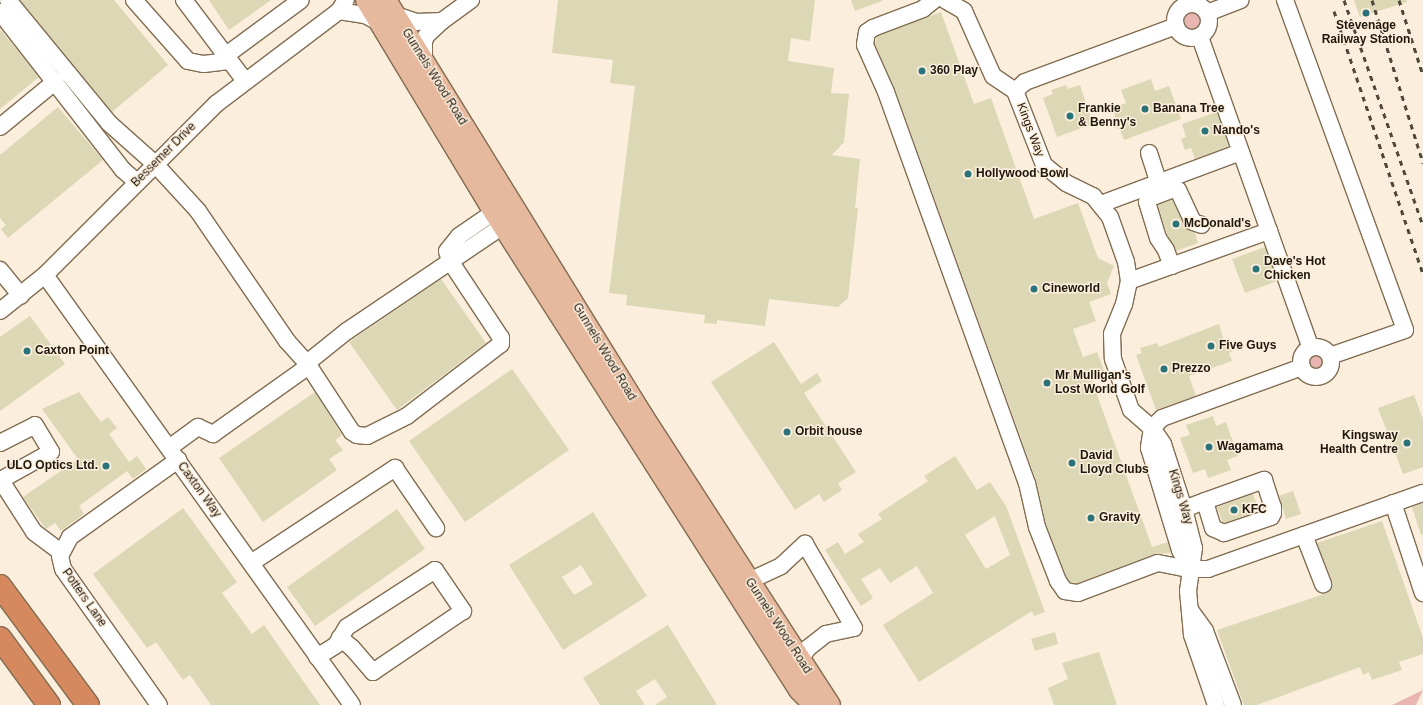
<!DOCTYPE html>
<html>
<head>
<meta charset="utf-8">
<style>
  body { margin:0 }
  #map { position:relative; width:1423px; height:705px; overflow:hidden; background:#fceedc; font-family:Helvetica,sans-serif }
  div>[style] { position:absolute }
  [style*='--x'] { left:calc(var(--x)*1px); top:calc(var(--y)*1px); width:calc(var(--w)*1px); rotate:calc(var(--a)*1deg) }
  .green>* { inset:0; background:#e8b5b0 }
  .round { border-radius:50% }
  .building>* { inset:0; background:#dcd7b4 }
  .roads { filter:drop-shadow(1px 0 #816d52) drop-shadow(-1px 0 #816d52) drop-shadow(0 1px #816d52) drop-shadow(0 -1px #816d52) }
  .minor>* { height:16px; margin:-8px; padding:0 8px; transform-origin:8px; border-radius:8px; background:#fff }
  .minor>.ring { margin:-8px; padding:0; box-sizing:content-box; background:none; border:16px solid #fff; border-radius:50% }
  .major>* { height:20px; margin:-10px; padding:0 10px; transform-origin:10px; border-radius:10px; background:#e6b89e }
  .highway>* { height:22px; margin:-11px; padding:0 11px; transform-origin:11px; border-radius:11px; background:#d6895e }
  .rail>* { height:3px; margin-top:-1.5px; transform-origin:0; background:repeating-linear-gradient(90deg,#4f473a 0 5px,transparent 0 10px) }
  .dots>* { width:11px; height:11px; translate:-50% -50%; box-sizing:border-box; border:2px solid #fceedc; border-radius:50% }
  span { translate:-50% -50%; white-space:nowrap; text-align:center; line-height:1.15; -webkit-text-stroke:3px #fceedc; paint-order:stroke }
  .poi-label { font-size:12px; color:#1e170c; font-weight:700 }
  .left { translate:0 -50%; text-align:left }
  .right { translate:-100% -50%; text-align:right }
  .street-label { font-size:12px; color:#1e170c }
</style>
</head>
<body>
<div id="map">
  <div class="green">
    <i class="round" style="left:1184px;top:13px;width:18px;height:18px"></i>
    <i class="round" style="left:1308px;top:353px;width:18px;height:18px"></i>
    <i style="clip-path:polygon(1423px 690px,1416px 705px,1392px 705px)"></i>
  </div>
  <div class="building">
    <i style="clip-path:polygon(20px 0,114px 0,168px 65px,112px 112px)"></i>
    <i style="clip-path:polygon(209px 0,271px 0,229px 30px)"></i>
    <i style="clip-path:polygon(558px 0,815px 0,810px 41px,791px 38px,788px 61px,834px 68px,831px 93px,849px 94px,844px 142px,832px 155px,860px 159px,855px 208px,858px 208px,848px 298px,838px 307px,769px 299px,765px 326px,717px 320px,717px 324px,704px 323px,705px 315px,626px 305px,627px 295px,609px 293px,635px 86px,610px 83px,613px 60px,552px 53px)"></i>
    <i style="clip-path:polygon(851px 0,882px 0,882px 1px,855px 11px)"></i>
    <i style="clip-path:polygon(1354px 0,1407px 0,1407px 2px,1360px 17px)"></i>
    <i style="clip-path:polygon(941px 12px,974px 104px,991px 98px,1034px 219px,1078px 203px,1098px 258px,1114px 266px,1107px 283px,1111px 294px,1089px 302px,1096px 321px,1073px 329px,1083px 357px,1097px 352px,1102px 365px,1106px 376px,1092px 381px,1152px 547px,1168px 542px,1171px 553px,1155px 554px,1077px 583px,1070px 582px,1066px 576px,1046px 524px,1036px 480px,895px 89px,875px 44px,877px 36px)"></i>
    <i style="clip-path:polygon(0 29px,39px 77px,0 109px)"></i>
    <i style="clip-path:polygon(1151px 79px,1155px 91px,1169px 86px,1181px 119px,1124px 140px,1120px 130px,1112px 126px,1116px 119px,1112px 108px,1126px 103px,1121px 90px)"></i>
    <i style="clip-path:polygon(1066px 85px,1068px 89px,1080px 85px,1093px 124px,1057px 137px,1043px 98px,1053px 94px,1051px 90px)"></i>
    <i style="clip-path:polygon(58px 107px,103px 160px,8px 238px,1px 229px,6px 225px,0 218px,0 155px)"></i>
    <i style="clip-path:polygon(1217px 112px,1229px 146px,1195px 159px,1191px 148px,1185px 150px,1181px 139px,1186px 137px,1182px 124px)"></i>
    <i style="clip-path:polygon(1172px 200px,1185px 226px,1195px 233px,1198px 243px,1176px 251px,1167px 234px,1158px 205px)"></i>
    <i style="clip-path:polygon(1265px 247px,1277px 281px,1245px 293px,1232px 259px)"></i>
    <i style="clip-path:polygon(441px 279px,486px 343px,397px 410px,349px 342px)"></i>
    <i style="clip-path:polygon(30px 316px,65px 364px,0 411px,0 337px)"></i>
    <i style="clip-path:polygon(1219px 324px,1224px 341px,1229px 339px,1233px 351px,1229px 353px,1232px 361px,1189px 376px,1196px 396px,1156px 410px,1136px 355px,1142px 353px,1140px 348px,1157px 343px,1159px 347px)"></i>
    <i style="clip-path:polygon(774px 342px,801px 384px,817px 373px,822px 381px,804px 393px,856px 472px,838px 483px,842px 490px,824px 502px,819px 494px,795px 510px,711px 382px)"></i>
    <i style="clip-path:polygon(512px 369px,569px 450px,465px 522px,409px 441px)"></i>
    <i style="clip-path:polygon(79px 392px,101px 422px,108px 417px,117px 428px,109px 434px,129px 462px,137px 456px,146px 469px,133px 479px,127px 471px,79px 506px,84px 514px,61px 531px,55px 523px,46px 529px,23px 497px,78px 459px,42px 409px)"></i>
    <i style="clip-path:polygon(315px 392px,342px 435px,335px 440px,343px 450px,329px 459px,337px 470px,263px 522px,219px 458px)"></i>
    <i style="clip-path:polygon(1414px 395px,1423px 419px,1423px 467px,1403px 474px,1378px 408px)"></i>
    <i style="clip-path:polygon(1213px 416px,1216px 426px,1226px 422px,1238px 456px,1227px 460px,1231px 470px,1208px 478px,1205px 469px,1193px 473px,1180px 438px,1190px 435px,1186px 425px)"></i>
    <i style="clip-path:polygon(evenodd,955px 456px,977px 490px,990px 482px,1006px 506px,1045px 612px,1034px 616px,1032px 611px,919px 682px,883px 625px,933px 593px,917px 566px,890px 583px,880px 568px,861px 579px,873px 598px,861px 606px,825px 550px,838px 542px,845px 554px,864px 542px,858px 534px,882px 519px,878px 514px,928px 481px,924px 476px,955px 456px,995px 516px,1010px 555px,986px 569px,965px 535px,995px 516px)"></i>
    <i style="clip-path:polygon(1293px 491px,1301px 514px,1286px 519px,1279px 496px)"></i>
    <i style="clip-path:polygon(1253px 494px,1257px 505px,1251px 507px,1254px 513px,1224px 523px,1222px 521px,1217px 507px)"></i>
    <i style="clip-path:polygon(1423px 503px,1423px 535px,1421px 535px,1412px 507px)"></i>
    <i style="clip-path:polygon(183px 508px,237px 582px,222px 593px,252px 634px,264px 625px,320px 705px,211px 705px,190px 675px,183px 680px,156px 642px,147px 648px,93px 574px)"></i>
    <i style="clip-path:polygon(397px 509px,425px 549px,315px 626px,287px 587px)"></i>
    <i style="clip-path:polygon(evenodd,593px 512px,647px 596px,563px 650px,509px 565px,593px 512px,581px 565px,593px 584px,574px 595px,562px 577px,581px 565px)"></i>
    <i style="clip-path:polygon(1382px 521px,1423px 638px,1423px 654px,1399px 662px,1402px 670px,1372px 680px,1369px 672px,1363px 675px,1360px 667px,1257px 705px,1244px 705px,1217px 630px,1327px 593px,1332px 588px,1332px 581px,1317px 543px)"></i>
    <i style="clip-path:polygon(668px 625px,717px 705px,655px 705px,667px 697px,655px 679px,636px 691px,645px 705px,600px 705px,583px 678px)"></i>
    <i style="clip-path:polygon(1055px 632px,1058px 644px,1035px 651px,1031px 639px)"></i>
    <i style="clip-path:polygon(1099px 652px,1117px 705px,1054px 705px,1048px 688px,1068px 679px,1062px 663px)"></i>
  </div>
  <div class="roads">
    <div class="minor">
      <i style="--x:8;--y:0;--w:159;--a:50.6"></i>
      <i style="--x:109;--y:123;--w:62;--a:41.7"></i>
      <i style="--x:155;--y:164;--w:64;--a:47.5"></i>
      <i style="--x:198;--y:211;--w:158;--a:55.6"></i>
      <i style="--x:287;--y:341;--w:30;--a:48"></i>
      <i style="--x:307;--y:363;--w:82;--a:56.9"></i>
      <i style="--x:352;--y:432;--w:6;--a:31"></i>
      <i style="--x:357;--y:435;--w:10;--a:6"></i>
      <i style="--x:367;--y:436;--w:45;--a:-26.6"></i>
      <i style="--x:407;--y:416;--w:118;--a:-37.5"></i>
      <i style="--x:501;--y:344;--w:6;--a:-90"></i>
      <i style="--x:501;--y:338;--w:92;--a:-123.5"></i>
      <i style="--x:450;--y:261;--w:10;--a:-107"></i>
      <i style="--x:447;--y:251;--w:19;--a:-51"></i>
      <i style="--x:459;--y:236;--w:42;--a:-34.4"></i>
      <i style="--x:134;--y:0;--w:81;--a:48.5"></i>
      <i style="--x:188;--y:61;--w:16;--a:11"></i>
      <i style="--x:204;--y:64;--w:25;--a:-7"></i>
      <i style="--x:184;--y:0;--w:101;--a:53"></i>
      <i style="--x:934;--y:0;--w:14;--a:141"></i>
      <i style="--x:923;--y:9;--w:53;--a:159.2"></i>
      <i style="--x:873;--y:28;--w:7;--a:146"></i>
      <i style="--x:867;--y:32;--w:13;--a:99"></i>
      <i style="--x:865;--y:45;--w:51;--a:65.9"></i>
      <i style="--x:886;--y:92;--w:416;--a:70.2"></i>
      <i style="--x:1027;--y:483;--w:45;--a:77.2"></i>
      <i style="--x:1037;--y:527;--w:58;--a:68.7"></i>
      <i style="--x:1058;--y:581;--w:12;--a:55"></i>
      <i style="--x:1065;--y:591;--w:13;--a:9"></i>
      <i style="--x:1078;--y:593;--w:85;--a:-20.6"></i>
      <i style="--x:1158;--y:563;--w:33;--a:11"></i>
      <i style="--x:1190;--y:569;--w:18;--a:0"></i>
      <i style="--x:1208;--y:569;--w:228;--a:-19.5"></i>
      <i style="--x:945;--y:0;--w:22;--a:30"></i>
      <i style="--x:964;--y:11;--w:71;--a:66"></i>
      <i style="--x:993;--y:76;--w:27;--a:34"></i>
      <i style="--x:1015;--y:91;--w:79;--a:68.6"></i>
      <i style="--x:1044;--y:165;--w:28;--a:39"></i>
      <i style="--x:1066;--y:183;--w:30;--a:26"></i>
      <i style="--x:1093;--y:196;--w:27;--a:51"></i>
      <i style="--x:1110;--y:217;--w:48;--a:70.4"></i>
      <i style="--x:1126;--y:262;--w:19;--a:81"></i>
      <i style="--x:1129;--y:281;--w:24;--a:102"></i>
      <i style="--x:1124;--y:304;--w:32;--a:112"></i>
      <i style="--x:1112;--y:334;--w:25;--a:88"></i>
      <i style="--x:1113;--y:359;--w:54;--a:70.6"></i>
      <i style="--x:1131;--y:410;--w:28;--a:41"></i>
      <i style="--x:1152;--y:428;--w:19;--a:55"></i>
      <i style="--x:1163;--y:444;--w:68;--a:72.1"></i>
      <i style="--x:1184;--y:509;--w:40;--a:75.6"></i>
      <i style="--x:1194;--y:548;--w:43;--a:97.9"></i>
      <i style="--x:1188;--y:591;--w:44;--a:84.8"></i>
      <i style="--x:1192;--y:635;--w:74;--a:71.1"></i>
      <i style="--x:1285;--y:0;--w:351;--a:70"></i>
      <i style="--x:1405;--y:330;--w:79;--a:160.9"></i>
      <i class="ring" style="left:1175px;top:4px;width:18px;height:18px"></i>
      <i style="--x:339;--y:11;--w:26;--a:9"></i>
      <i style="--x:365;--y:15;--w:17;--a:28"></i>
      <i style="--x:0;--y:12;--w:200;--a:52.1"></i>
      <i style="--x:123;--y:170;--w:18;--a:41"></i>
      <i style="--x:1207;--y:13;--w:36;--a:-21"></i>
      <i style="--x:396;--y:15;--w:21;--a:19"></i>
      <i style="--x:416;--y:22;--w:26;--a:-2"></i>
      <i style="--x:1200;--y:37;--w:330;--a:70.4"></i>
      <i style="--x:225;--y:56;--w:94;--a:-36.4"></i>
      <i style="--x:424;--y:60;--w:18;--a:-90"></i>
      <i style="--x:424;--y:42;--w:6;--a:-72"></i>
      <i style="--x:426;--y:36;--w:22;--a:-43"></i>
      <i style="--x:442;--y:21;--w:36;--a:-36"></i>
      <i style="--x:1015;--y:91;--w:13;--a:-42"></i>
      <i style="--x:1025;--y:82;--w:161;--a:-20.3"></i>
      <i style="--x:0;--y:127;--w:72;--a:-39.4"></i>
      <i style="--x:1149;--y:153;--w:32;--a:72"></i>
      <i style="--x:1101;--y:204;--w:149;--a:-20.4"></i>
      <i style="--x:1172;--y:266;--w:17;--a:-111"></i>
      <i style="--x:1166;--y:250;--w:14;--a:-124"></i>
      <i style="--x:1158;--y:238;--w:38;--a:-107"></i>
      <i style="--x:1147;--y:202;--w:5;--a:-53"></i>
      <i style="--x:1150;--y:198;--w:26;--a:-21"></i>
      <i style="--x:1174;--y:189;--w:4;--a:14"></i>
      <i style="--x:1178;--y:190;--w:35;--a:65"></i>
      <i style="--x:1193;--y:222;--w:9;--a:18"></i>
      <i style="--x:0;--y:270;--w:33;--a:51"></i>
      <i style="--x:45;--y:275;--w:528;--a:54.47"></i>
      <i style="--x:1129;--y:281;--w:149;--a:-19.7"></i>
      <i style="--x:0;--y:311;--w:58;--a:-38.7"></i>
      <i style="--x:45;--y:275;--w:242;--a:-45"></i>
      <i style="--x:216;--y:104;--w:154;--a:-37.1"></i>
      <i style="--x:339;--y:11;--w:13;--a:-58"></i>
      <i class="ring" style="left:1301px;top:347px;width:14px;height:14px"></i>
      <i style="--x:1152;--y:428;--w:14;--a:-45"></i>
      <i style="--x:1162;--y:418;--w:149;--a:-20"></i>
      <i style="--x:1152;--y:428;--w:20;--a:99"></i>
      <i style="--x:1149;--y:448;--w:107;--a:73.1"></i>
      <i style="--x:1180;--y:550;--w:21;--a:62"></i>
      <i style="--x:0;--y:443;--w:39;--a:-27"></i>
      <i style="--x:35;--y:425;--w:31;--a:59"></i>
      <i style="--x:51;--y:452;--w:57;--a:150.8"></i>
      <i style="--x:169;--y:448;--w:36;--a:-36"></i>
      <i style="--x:198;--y:427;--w:17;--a:25"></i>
      <i style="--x:213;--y:434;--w:110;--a:-35.4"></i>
      <i style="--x:303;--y:370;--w:8;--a:-60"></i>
      <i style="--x:307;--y:363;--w:51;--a:-38.7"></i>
      <i style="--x:347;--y:331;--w:189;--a:-34"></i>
      <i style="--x:0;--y:479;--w:63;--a:57.3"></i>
      <i style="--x:34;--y:532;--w:34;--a:37"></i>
      <i style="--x:1393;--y:503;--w:95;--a:71.6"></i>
      <i style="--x:1184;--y:509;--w:22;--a:-21"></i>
      <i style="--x:1205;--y:501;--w:63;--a:-19.6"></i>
      <i style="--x:1264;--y:480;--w:28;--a:72"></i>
      <i style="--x:1273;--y:507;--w:6;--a:90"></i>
      <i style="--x:1273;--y:513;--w:4;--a:117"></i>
      <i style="--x:1271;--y:517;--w:50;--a:161.2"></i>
      <i style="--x:1224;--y:533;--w:12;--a:-156"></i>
      <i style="--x:1213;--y:528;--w:28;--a:-107"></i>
      <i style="--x:1304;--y:535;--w:53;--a:68.8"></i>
      <i style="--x:251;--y:563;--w:173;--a:-33.4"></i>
      <i style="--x:395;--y:468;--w:73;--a:55.7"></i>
      <i style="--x:749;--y:581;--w:35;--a:-25"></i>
      <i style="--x:781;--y:566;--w:33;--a:-43"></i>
      <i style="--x:805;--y:544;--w:97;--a:59.7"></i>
      <i style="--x:854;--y:628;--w:29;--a:168"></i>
      <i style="--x:826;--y:634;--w:23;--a:142"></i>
      <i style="--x:808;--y:648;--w:14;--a:124"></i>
      <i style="--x:1190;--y:610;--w:26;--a:54"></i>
      <i style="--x:1205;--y:631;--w:79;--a:69.3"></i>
      <i style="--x:317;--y:657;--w:22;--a:-32"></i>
      <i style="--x:336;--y:645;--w:21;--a:-59"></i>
      <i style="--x:347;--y:627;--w:105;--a:-32.9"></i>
      <i style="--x:435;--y:570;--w:50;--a:55.7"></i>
      <i style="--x:463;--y:611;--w:109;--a:145.9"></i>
      <i style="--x:373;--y:672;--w:32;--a:-131"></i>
      <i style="--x:352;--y:648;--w:16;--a:-140"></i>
      <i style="--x:159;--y:705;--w:166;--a:-125.2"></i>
      <i style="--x:63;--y:569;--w:13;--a:-103"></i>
      <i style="--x:60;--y:556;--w:21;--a:-62"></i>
      <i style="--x:70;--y:537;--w:133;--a:-35.5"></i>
    </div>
    <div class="major">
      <i style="--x:366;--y:0;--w:248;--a:58.9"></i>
      <i style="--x:494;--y:212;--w:567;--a:57.46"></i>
      <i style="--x:799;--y:690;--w:21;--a:45"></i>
      <i style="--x:386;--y:0;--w:489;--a:58.3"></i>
      <i style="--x:643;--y:416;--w:344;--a:57.1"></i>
    </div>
    <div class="highway">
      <i style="--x:0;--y:586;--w:148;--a:53.5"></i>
      <i style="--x:0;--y:638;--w:83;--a:53.8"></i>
    </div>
  </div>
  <div class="rail">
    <i style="--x:1344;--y:0;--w:238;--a:70.7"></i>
    <i style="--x:1372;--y:0;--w:171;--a:72.6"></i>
    <i style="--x:1399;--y:0;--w:79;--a:72.3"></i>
    <i style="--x:1334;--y:11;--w:278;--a:71.3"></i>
  </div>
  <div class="dots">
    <i style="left:1366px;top:13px;background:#2a7479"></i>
    <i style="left:922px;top:71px;background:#2a7479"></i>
    <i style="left:1145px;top:109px;background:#2a7479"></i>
    <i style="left:1070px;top:116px;background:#2a7479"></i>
    <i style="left:1205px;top:131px;background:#2a7479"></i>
    <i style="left:968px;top:174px;background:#2a7479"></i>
    <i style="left:1176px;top:224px;background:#2a7479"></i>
    <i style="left:1256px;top:269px;background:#2a7479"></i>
    <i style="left:1034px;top:289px;background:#2a7479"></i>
    <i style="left:1211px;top:346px;background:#2a7479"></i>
    <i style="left:27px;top:351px;background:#2a7479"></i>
    <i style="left:1164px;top:369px;background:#2a7479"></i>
    <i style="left:1047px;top:383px;background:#2a7479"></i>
    <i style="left:787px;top:432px;background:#2a7479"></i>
    <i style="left:1407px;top:443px;background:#2a7479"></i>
    <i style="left:1209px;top:447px;background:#2a7479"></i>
    <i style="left:1072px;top:463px;background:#2a7479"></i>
    <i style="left:106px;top:466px;background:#2a7479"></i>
    <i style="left:1234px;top:510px;background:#2a7479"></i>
    <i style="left:1091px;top:518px;background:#2a7479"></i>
  </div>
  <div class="poi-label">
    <span style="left:1366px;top:33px">Stevenage<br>Railway Station</span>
    <span class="left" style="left:930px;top:71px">360 Play</span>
    <span class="left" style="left:1078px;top:116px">Frankie<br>&amp; Benny's</span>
    <span class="left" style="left:1153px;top:109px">Banana Tree</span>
    <span class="left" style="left:1213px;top:131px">Nando's</span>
    <span class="left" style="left:976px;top:174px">Hollywood Bowl</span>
    <span class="left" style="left:1184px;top:224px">McDonald's</span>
    <span class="left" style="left:1264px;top:269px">Dave's Hot<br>Chicken</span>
    <span class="left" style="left:1042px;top:289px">Cineworld</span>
    <span class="left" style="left:1219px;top:346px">Five Guys</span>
    <span class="left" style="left:35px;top:351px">Caxton Point</span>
    <span class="left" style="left:1172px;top:369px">Prezzo</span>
    <span class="left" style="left:1055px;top:383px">Mr Mulligan's<br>Lost World Golf</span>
    <span class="left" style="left:795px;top:432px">Orbit house</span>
    <span class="right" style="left:1398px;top:443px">Kingsway<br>Health Centre</span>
    <span class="left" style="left:1217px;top:447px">Wagamama</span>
    <span class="left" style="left:1080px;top:463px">David<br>Lloyd Clubs</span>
    <span class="right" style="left:98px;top:466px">ULO Optics Ltd.</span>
    <span class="left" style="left:1242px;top:510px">KFC</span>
    <span class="left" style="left:1099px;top:518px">Gravity</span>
  </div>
  <div class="street-label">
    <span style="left:434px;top:77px;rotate:58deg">Gunnels Wood Road</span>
    <span style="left:1030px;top:130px;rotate:69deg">Kings Way</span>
    <span style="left:164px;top:155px;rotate:-45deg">Bessemer Drive</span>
    <span style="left:604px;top:352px;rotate:59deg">Gunnels Wood Road</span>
    <span style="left:199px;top:490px;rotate:54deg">Caxton Way</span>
    <span style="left:1180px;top:497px;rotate:73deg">Kings Way</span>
    <span style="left:84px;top:598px;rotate:55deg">Potters Lane</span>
    <span style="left:778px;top:626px;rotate:57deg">Gunnels Wood Road</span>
  </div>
</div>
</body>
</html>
